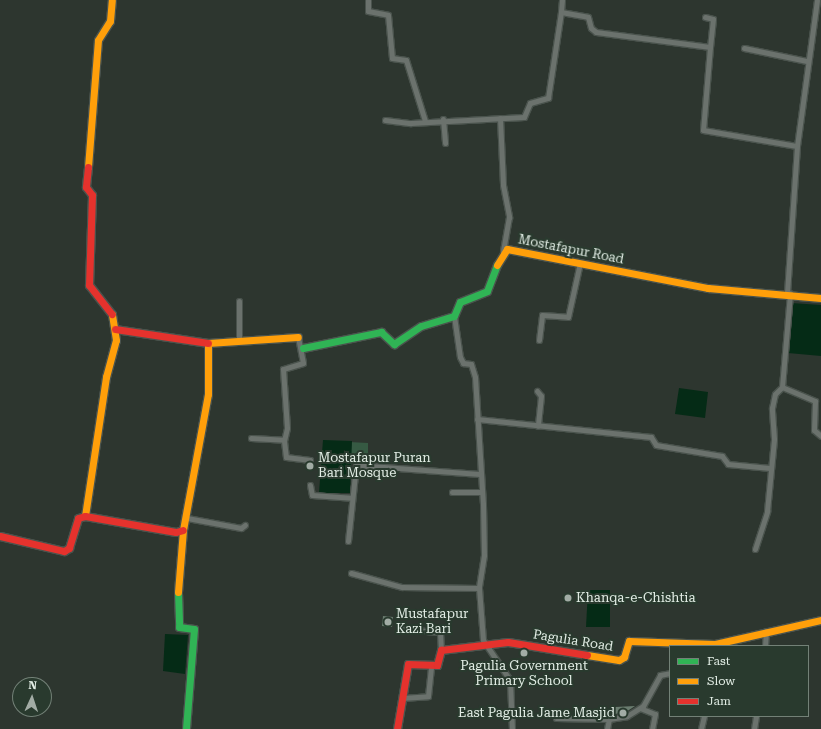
<!DOCTYPE html>
<html>
<head>
<meta charset="utf-8">
<style>
  body { margin:0 }
  #map { position:relative; width:821px; height:729px; overflow:hidden; background:#2d362f; font-family:"Roboto Serif",serif }
  div>[style] { position:absolute }
  [style*='--x'] { left:calc(var(--x)*1px); top:calc(var(--y)*1px); width:calc(var(--w)*1px); rotate:calc(var(--a)*1deg) }
  .green>* { inset:0; background:#365a43 }
  .water>* { inset:0; background:#052b16 }
  .building>* { inset:0; background:#6a7c6f }
  .roads { filter:drop-shadow(1px 0 #4a534d) drop-shadow(-1px 0 #4a534d) drop-shadow(0 1px #4a534d) drop-shadow(0 -1px #4a534d) }
  .street>* { height:5px; margin:-2.5px; padding:0 2.5px; transform-origin:2.5px; border-radius:2.5px; background:#6b726d }
  .fast>* { height:7px; margin:-3.5px; padding:0 3.5px; transform-origin:3.5px; border-radius:3.5px; background:#30b455 }
  .slow>* { height:7px; margin:-3.5px; padding:0 3.5px; transform-origin:3.5px; border-radius:3.5px; background:#ff9f0a }
  .jam>* { height:7px; margin:-3.5px; padding:0 3.5px; transform-origin:3.5px; border-radius:3.5px; background:#e5322d }
  .dots>* { width:11px; height:11px; translate:-50% -50%; box-sizing:border-box; border:2px solid #293a2e; border-radius:50% }
  span { translate:-50% -50%; white-space:nowrap; text-align:center; line-height:1.15; -webkit-text-stroke:4px #293a2e; paint-order:stroke }
  .street-label { font-size:13px; color:#e1ece4 }
  .poi-label { font-size:13px; color:#e1ece4 }
  .left { translate:0 -50%; text-align:left }
  .right { translate:-100% -50%; text-align:right }
  .legend { position:absolute; left:669px; top:645px; width:140px; height:72px; box-sizing:border-box; background:#293a2e; border:1px solid #738177; margin:0; padding:5px 7px; list-style:none; font-size:12px; color:#e1ece4 }
  .legend li { display:flex; align-items:center; gap:8px; height:20px }
  .legend b { width:20px; border:1px solid #738177 }
  .north { position:absolute; left:12px; top:677px; width:40px; height:40px; box-sizing:border-box; background:#293a2e; border:1px solid #738177; border-radius:50%; rotate:3deg; font-size:11px; font-weight:700; line-height:16px; text-align:center; color:#e1ece4 }
  .north::after { content:''; display:block; margin:auto; width:14px; height:18px; background:#a2aca5; clip-path:polygon(50% 0,100% 100%,50% 72%,0 100%) }
</style>
</head>
<body>
<div id="map">
  <div class="green">
    <i style="clip-path:polygon(349px 442px,368px 443px,368px 462px,347px 461px)"></i>
  </div>
  <div class="water">
    <i style="clip-path:polygon(791px 303px,821px 305px,821px 356px,788px 353px)"></i>
    <i style="clip-path:polygon(679px 388px,708px 392px,705px 418px,675px 414px)"></i>
    <i style="clip-path:polygon(323px 440px,352px 441px,350px 493px,319px 493px)"></i>
    <i style="clip-path:polygon(588px 590px,610px 590px,610px 627px,586px 627px)"></i>
    <i style="clip-path:polygon(165px 634px,188px 635px,185px 674px,163px 671px)"></i>
  </div>
  <div class="building">
    <i style="clip-path:polygon(383px 616px,393px 617px,392px 627px,382px 626px)"></i>
    <i style="clip-path:polygon(635px 706px,626px 712px,615px 714px,615px 707px)"></i>
  </div>
  <div class="roads">
    <div class="street">
      <i style="--x:368;--y:0;--w:11;--a:90"></i>
      <i style="--x:368;--y:11;--w:20;--a:11"></i>
      <i style="--x:388;--y:15;--w:43;--a:84.7"></i>
      <i style="--x:392;--y:58;--w:14;--a:8"></i>
      <i style="--x:406;--y:60;--w:64;--a:72.7"></i>
      <i style="--x:562;--y:0;--w:12;--a:95"></i>
      <i style="--x:561;--y:12;--w:27;--a:10"></i>
      <i style="--x:588;--y:17;--w:11;--a:75"></i>
      <i style="--x:591;--y:28;--w:6;--a:39"></i>
      <i style="--x:596;--y:32;--w:115;--a:7.5"></i>
      <i style="--x:710;--y:47;--w:83;--a:94.8"></i>
      <i style="--x:703;--y:130;--w:95;--a:9.7"></i>
      <i style="--x:705;--y:17;--w:8;--a:14"></i>
      <i style="--x:713;--y:19;--w:28;--a:96"></i>
      <i style="--x:744;--y:48;--w:64;--a:11.7"></i>
      <i style="--x:500;--y:118;--w:67;--a:87.4"></i>
      <i style="--x:503;--y:185;--w:33;--a:79"></i>
      <i style="--x:509;--y:217;--w:35;--a:100"></i>
      <i style="--x:443;--y:119;--w:24;--a:85"></i>
      <i style="--x:385;--y:120;--w:26;--a:7"></i>
      <i style="--x:411;--y:123;--w:113;--a:-3"></i>
      <i style="--x:524;--y:117;--w:15;--a:-67"></i>
      <i style="--x:530;--y:103;--w:19;--a:-16"></i>
      <i style="--x:548;--y:98;--w:87;--a:-81.4"></i>
      <i style="--x:787;--y:293;--w:147;--a:-86.1"></i>
      <i style="--x:797;--y:146;--w:147;--a:-82.2"></i>
      <i style="--x:239;--y:301;--w:38;--a:90"></i>
      <i style="--x:454;--y:316;--w:41;--a:81.7"></i>
      <i style="--x:460;--y:357;--w:7;--a:63"></i>
      <i style="--x:463;--y:363;--w:8;--a:7"></i>
      <i style="--x:471;--y:364;--w:14;--a:73"></i>
      <i style="--x:475;--y:377;--w:127;--a:86.4"></i>
      <i style="--x:483;--y:504;--w:51;--a:88.9"></i>
      <i style="--x:484;--y:555;--w:33;--a:99"></i>
      <i style="--x:479;--y:588;--w:52;--a:85.6"></i>
      <i style="--x:483;--y:640;--w:48;--a:56"></i>
      <i style="--x:510;--y:680;--w:49;--a:87.7"></i>
      <i style="--x:298;--y:337;--w:26;--a:79"></i>
      <i style="--x:303;--y:363;--w:21;--a:163"></i>
      <i style="--x:283;--y:369;--w:59;--a:86.1"></i>
      <i style="--x:287;--y:428;--w:13;--a:103"></i>
      <i style="--x:284;--y:441;--w:16;--a:83"></i>
      <i style="--x:286;--y:457;--w:24;--a:7"></i>
      <i style="--x:310;--y:460;--w:6;--a:90"></i>
      <i style="--x:539;--y:340;--w:25;--a:-83"></i>
      <i style="--x:542;--y:315;--w:26;--a:4"></i>
      <i style="--x:568;--y:317;--w:55;--a:-77.5"></i>
      <i style="--x:782;--y:387;--w:36;--a:23"></i>
      <i style="--x:815;--y:401;--w:29;--a:92"></i>
      <i style="--x:814;--y:430;--w:9;--a:41"></i>
      <i style="--x:537;--y:391;--w:6;--a:51"></i>
      <i style="--x:541;--y:396;--w:30;--a:96"></i>
      <i style="--x:477;--y:419;--w:175;--a:5.9"></i>
      <i style="--x:651;--y:437;--w:9;--a:58"></i>
      <i style="--x:656;--y:445;--w:67;--a:9.5"></i>
      <i style="--x:722;--y:456;--w:10;--a:53"></i>
      <i style="--x:728;--y:464;--w:42;--a:5.4"></i>
      <i style="--x:251;--y:438;--w:33;--a:3"></i>
      <i style="--x:310;--y:485;--w:10;--a:79"></i>
      <i style="--x:312;--y:495;--w:39;--a:4"></i>
      <i style="--x:452;--y:492;--w:29;--a:0"></i>
      <i style="--x:187;--y:518;--w:55;--a:10.5"></i>
      <i style="--x:241;--y:528;--w:5;--a:-37"></i>
      <i style="--x:348;--y:541;--w:76;--a:-84"></i>
      <i style="--x:356;--y:465;--w:124;--a:4.2"></i>
      <i style="--x:755;--y:549;--w:40;--a:-72"></i>
      <i style="--x:767;--y:511;--w:72;--a:-84.4"></i>
      <i style="--x:774;--y:439;--w:31;--a:-94"></i>
      <i style="--x:772;--y:408;--w:14;--a:-78"></i>
      <i style="--x:775;--y:394;--w:10;--a:-45"></i>
      <i style="--x:782;--y:387;--w:94;--a:-85.1"></i>
      <i style="--x:351;--y:573;--w:53;--a:15.4"></i>
      <i style="--x:402;--y:587;--w:77;--a:0.7"></i>
      <i style="--x:404;--y:629;--w:36;--a:5"></i>
      <i style="--x:440;--y:632;--w:18;--a:87"></i>
      <i style="--x:765;--y:646;--w:15;--a:-86"></i>
      <i style="--x:402;--y:698;--w:26;--a:-4"></i>
      <i style="--x:428;--y:696;--w:31;--a:-84"></i>
      <i style="--x:640;--y:708;--w:16;--a:22"></i>
      <i style="--x:655;--y:714;--w:15;--a:101"></i>
      <i style="--x:556;--y:718;--w:53;--a:1.1"></i>
      <i style="--x:607;--y:729;--w:10;--a:-79"></i>
      <i style="--x:609;--y:719;--w:18;--a:-9"></i>
      <i style="--x:627;--y:716;--w:19;--a:-32"></i>
      <i style="--x:643;--y:706;--w:35;--a:-61"></i>
      <i style="--x:660;--y:675;--w:10;--a:-11"></i>
      <i style="--x:701;--y:729;--w:13;--a:-77"></i>
      <i style="--x:754;--y:729;--w:13;--a:-81"></i>
    </div>
    <div class="fast">
      <i style="--x:303;--y:348;--w:80;--a:-11.6"></i>
      <i style="--x:381;--y:332;--w:18;--a:43"></i>
      <i style="--x:394;--y:344;--w:32;--a:-34"></i>
      <i style="--x:421;--y:326;--w:34;--a:-17"></i>
      <i style="--x:454;--y:316;--w:15;--a:-67"></i>
      <i style="--x:460;--y:302;--w:29;--a:-22"></i>
      <i style="--x:487;--y:291;--w:28;--a:-69"></i>
      <i style="--x:178;--y:592;--w:35;--a:88"></i>
      <i style="--x:179;--y:627;--w:15;--a:8"></i>
      <i style="--x:194;--y:629;--w:100;--a:94.6"></i>
    </div>
    <div class="slow">
      <i style="--x:88;--y:167;--w:127;--a:-85.5"></i>
      <i style="--x:98;--y:40;--w:22;--a:-58"></i>
      <i style="--x:110;--y:21;--w:21;--a:-85"></i>
      <i style="--x:497;--y:265;--w:19;--a:-58"></i>
      <i style="--x:507;--y:249;--w:205;--a:11"></i>
      <i style="--x:708;--y:288;--w:113;--a:5.1"></i>
      <i style="--x:208;--y:343;--w:90;--a:-3.8"></i>
      <i style="--x:85;--y:516;--w:141;--a:-81.4"></i>
      <i style="--x:106;--y:377;--w:38;--a:-75"></i>
      <i style="--x:116;--y:340;--w:26;--a:-99"></i>
      <i style="--x:178;--y:592;--w:62;--a:-85.4"></i>
      <i style="--x:183;--y:530;--w:138;--a:-79.6"></i>
      <i style="--x:208;--y:394;--w:51;--a:-90"></i>
      <i style="--x:587;--y:655;--w:32;--a:9"></i>
      <i style="--x:619;--y:660;--w:6;--a:-31"></i>
      <i style="--x:624;--y:657;--w:17;--a:-73"></i>
      <i style="--x:629;--y:641;--w:86;--a:2"></i>
      <i style="--x:715;--y:644;--w:109;--a:-12.8"></i>
    </div>
    <div class="jam">
      <i style="--x:88;--y:167;--w:20;--a:96"></i>
      <i style="--x:86;--y:187;--w:10;--a:53"></i>
      <i style="--x:92;--y:195;--w:90;--a:91.9"></i>
      <i style="--x:89;--y:285;--w:37;--a:52"></i>
      <i style="--x:115;--y:329;--w:94;--a:8.6"></i>
      <i style="--x:0;--y:536;--w:66;--a:13.2"></i>
      <i style="--x:64;--y:551;--w:6;--a:-31"></i>
      <i style="--x:69;--y:548;--w:31;--a:-73"></i>
      <i style="--x:78;--y:518;--w:7;--a:-16"></i>
      <i style="--x:85;--y:516;--w:92;--a:10"></i>
      <i style="--x:176;--y:532;--w:7;--a:-16"></i>
      <i style="--x:397;--y:729;--w:66;--a:-80.4"></i>
      <i style="--x:408;--y:664;--w:29;--a:2"></i>
      <i style="--x:437;--y:665;--w:16;--a:-75"></i>
      <i style="--x:441;--y:650;--w:67;--a:-6.8"></i>
      <i style="--x:508;--y:642;--w:80;--a:9.3"></i>
    </div>
  </div>
  <div class="dots">
    <i style="left:310px;top:466px;background:#a2aca5"></i>
    <i style="left:568px;top:598px;background:#a2aca5"></i>
    <i style="left:388px;top:622px;background:#a2aca5"></i>
    <i style="left:524px;top:653px;background:#a2aca5"></i>
    <i style="left:623px;top:713px;background:#a2aca5"></i>
  </div>
  <div class="street-label">
    <span style="left:571px;top:250px;rotate:11deg">Mostafapur Road</span>
    <span style="left:573px;top:641px;rotate:9deg">Pagulia Road</span>
  </div>
  <div class="poi-label">
    <span class="left" style="left:318px;top:466px">Mostafapur Puran<br>Bari Mosque</span>
    <span class="left" style="left:576px;top:598px">Khanqa-e-Chishtia</span>
    <span class="left" style="left:396px;top:622px">Mustafapur<br>Kazi Bari</span>
    <span style="left:524px;top:674px">Pagulia Government<br>Primary School</span>
    <span class="right" style="left:615px;top:713px">East Pagulia Jame Masjid</span>
  </div>
  <ul class="legend">
  <li><b style="height:5px;background:#30b455"></b>Fast</li>
  <li><b style="height:5px;background:#ff9f0a"></b>Slow</li>
  <li><b style="height:5px;background:#e5322d"></b>Jam</li>
  </ul>
  <div class="north">N</div>
</div>
</body>
</html>
